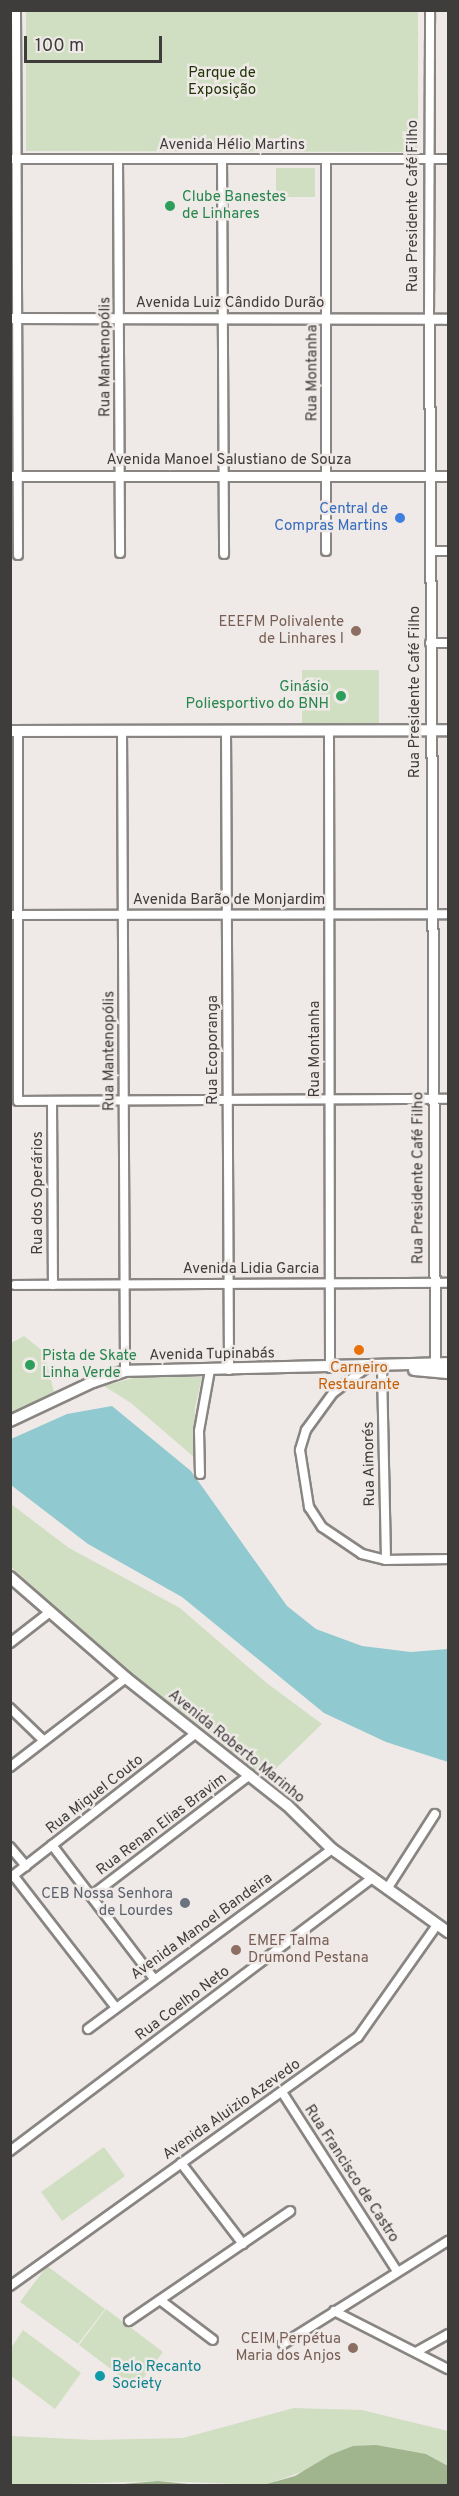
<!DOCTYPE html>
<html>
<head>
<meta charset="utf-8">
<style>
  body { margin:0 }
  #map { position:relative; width:459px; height:2496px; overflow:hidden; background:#efeae7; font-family:Overpass,sans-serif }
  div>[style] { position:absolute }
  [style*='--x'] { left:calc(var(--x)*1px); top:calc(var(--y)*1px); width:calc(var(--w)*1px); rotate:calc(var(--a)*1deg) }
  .green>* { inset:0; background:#d0dfc2 }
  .forest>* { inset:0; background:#a0b58e }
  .water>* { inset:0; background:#90c9cf }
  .roads { filter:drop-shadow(2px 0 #898582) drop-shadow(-2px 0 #898582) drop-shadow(0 2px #898582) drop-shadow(0 -2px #898582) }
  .minor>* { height:8px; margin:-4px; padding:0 4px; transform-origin:4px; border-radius:4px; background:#fff }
  .tertiary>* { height:9px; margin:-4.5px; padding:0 4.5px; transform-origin:4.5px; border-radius:4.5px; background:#fff }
  .secondary>* { height:10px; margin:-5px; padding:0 5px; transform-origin:5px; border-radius:5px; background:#fff }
  .dots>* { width:16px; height:16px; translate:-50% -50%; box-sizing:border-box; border:3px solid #efeae7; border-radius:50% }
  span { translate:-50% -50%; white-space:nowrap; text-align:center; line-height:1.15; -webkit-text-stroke:5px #efeae7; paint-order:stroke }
  .park-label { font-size:15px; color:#203407 }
  .street-label { font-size:15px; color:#3f3c3c }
  .leisure-label { font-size:15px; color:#27864d }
  .left { translate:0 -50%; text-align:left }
  .right { translate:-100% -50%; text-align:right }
  .shop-label { font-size:15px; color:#366cbe }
  .education-label { font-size:15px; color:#785e54 }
  .food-label { font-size:15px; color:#c56008 }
  .worship-label { font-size:15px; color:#5b616d }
  .culture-label { font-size:15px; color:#0d838f }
  .frame { position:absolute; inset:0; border:12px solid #3f3c3c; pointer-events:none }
  .scale { position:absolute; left:24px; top:36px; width:138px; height:27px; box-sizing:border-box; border:3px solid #3f3c3c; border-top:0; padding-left:8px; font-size:18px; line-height:21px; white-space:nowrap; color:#3f3c3c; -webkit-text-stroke:4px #efeae7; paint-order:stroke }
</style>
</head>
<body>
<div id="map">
  <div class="green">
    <i style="clip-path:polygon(26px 11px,418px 11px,418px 152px,26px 151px)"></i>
    <i style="clip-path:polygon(276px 168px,315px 168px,315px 197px,276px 197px)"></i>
    <i style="clip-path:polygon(302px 670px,379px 670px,379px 723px,302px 723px)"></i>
    <i style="clip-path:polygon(24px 1336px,44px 1352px,54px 1392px,11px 1413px,11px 1343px)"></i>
    <i style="clip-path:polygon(137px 1377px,202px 1377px,195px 1408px,194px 1457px,131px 1403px,104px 1386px)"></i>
    <i style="clip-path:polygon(11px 1504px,69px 1548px,180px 1608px,268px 1684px,322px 1724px,266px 1778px,121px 1665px,11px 1567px)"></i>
    <i style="clip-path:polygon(104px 2147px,125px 2176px,62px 2221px,41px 2192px)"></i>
    <i style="clip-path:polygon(47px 2266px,105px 2309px,78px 2344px,20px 2302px)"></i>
    <i style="clip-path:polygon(106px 2309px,163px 2352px,136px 2388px,79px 2345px)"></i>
    <i style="clip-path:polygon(23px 2330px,81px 2373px,55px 2409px,11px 2376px,11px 2348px)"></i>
    <i style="clip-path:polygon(294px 2408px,362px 2410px,448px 2431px,448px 2466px,426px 2454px,330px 2455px,315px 2467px,265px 2485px,158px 2481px,11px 2486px,11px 2436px,94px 2440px,183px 2438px)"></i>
  </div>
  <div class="forest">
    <i style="clip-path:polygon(376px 2445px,426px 2454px,448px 2466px,448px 2485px,263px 2485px,295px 2476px,330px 2455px,353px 2446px)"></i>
    <i style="clip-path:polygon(158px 2481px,198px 2485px,77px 2485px,123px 2484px)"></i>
  </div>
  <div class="water">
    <i style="clip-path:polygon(112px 1406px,191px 1471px,287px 1606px,316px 1629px,362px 1646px,411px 1652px,448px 1649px,448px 1762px,386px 1742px,324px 1713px,182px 1597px,88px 1544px,11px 1485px,11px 1439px,67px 1414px)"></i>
  </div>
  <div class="roads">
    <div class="minor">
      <i style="--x:16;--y:10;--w:545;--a:89.79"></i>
      <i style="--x:10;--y:159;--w:438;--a:0"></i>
      <i style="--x:118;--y:160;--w:393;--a:89.7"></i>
      <i style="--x:222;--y:160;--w:394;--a:89.7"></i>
      <i style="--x:326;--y:160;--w:391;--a:90"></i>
      <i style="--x:429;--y:319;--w:309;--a:-89.8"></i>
      <i style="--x:430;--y:551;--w:18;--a:0"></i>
      <i style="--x:430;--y:643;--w:18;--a:0"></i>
      <i style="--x:122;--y:730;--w:641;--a:89.73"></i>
      <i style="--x:226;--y:730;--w:640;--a:89.73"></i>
      <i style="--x:329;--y:730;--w:638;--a:89.91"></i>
      <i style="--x:18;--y:731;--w:370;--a:90"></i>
      <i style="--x:18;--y:1101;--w:430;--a:-0.3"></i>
      <i style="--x:10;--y:915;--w:438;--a:-0.1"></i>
      <i style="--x:52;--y:1101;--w:184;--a:89.7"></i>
      <i style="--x:15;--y:1285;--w:433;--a:-0.3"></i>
      <i style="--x:366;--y:1368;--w:41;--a:142.9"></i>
      <i style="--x:333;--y:1393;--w:46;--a:126.1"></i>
      <i style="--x:306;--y:1430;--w:21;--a:107"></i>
      <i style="--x:300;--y:1450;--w:58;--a:81"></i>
      <i style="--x:309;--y:1507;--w:24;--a:57"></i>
      <i style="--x:322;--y:1527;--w:48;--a:34"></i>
      <i style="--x:362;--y:1554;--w:25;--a:14"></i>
      <i style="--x:386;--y:1560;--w:62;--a:-0.9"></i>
      <i style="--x:382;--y:1368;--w:192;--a:88.8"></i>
      <i style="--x:200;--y:1474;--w:43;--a:-91.3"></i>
      <i style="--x:199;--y:1431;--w:62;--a:-79.8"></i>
      <i style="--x:10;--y:1643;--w:51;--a:-37.8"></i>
      <i style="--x:10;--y:1708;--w:47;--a:44.1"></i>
      <i style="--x:10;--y:1767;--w:146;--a:-37.5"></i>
      <i style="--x:52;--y:1845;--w:168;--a:52.7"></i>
      <i style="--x:10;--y:1847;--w:25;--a:50"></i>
      <i style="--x:13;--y:1875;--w:168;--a:52.2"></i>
      <i style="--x:10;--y:1878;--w:236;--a:-37.9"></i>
      <i style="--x:387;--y:1889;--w:89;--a:-57.4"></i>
      <i style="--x:91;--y:1896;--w:200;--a:-37.3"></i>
      <i style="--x:88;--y:2029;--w:303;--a:-36.4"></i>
      <i style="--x:282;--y:2092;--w:213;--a:57.3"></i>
      <i style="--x:10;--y:2151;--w:453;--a:-37"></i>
      <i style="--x:181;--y:2163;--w:102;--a:52.6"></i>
      <i style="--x:10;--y:2286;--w:428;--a:-35.6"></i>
      <i style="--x:358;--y:2037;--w:137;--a:-54.8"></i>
      <i style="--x:160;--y:2300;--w:66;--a:37"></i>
      <i style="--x:334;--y:2311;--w:128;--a:27"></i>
      <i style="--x:129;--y:2321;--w:195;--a:-34.3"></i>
      <i style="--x:283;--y:2344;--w:195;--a:-32"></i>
      <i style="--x:416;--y:2352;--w:37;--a:-29"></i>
    </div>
    <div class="tertiary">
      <i style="--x:10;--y:318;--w:438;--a:0.1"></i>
      <i style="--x:429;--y:319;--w:1050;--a:89.67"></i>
      <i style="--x:10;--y:476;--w:438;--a:0"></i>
    </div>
    <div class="secondary">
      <i style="--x:10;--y:731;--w:438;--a:-0.1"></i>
      <i style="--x:414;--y:1370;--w:34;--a:5"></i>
      <i style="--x:10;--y:1421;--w:92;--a:-25.2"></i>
      <i style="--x:93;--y:1382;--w:34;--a:-19"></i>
      <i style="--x:125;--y:1371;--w:323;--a:-1.4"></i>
      <i style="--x:10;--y:1577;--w:154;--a:41"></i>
      <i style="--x:126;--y:1678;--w:205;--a:38.3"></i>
      <i style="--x:287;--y:1805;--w:63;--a:44.4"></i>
      <i style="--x:332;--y:1849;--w:143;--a:35.6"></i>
    </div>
  </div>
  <div class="dots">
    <i style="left:170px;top:206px;background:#2e9e5b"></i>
    <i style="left:400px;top:518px;background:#3f7fe0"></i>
    <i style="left:356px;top:631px;background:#8d6e63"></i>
    <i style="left:341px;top:696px;background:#2e9e5b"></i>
    <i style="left:359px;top:1350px;background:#e8710a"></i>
    <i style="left:30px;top:1365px;background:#2e9e5b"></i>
    <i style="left:185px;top:1903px;background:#6b7280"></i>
    <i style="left:236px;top:1950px;background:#8d6e63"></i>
    <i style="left:353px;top:2348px;background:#8d6e63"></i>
    <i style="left:100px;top:2376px;background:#0f9aa8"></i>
  </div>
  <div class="park-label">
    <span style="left:222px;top:82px">Parque de<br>Exposição</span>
  </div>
  <div class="street-label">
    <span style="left:232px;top:146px">Avenida Hélio Martins</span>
    <span style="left:414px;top:206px;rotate:-90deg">Rua Presidente Café Filho</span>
    <span style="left:230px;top:304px">Avenida Luiz Cândido Durão</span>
    <span style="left:106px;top:357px;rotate:-90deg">Rua Mantenopólis</span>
    <span style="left:313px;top:373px;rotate:-90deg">Rua Montanha</span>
    <span style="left:229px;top:461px">Avenida Manoel Salustiano de Souza</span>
    <span style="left:416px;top:692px;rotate:-90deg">Rua Presidente Café Filho</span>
    <span style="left:229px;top:901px">Avenida Barão de Monjardim</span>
    <span style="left:316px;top:1049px;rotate:-90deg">Rua Montanha</span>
    <span style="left:214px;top:1050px;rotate:-90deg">Rua Ecoporanga</span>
    <span style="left:110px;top:1051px;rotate:-90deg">Rua Mantenopólis</span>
    <span style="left:419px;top:1178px;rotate:-90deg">Rua Presidente Café Filho</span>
    <span style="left:39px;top:1193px;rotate:-90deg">Rua dos Operários</span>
    <span style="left:251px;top:1270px">Avenida Lidia Garcia</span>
    <span style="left:212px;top:1355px;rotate:-1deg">Avenida Tupinabás</span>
    <span style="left:370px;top:1464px;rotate:-91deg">Rua Aimorés</span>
    <span style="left:236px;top:1747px;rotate:39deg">Avenida Roberto Marinho</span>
    <span style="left:95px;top:1795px;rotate:-38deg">Rua Miguel Couto</span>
    <span style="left:162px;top:1825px;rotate:-37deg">Rua Renan Elias Bravim</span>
    <span style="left:202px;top:1927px;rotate:-36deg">Avenida Manoel Bandeira</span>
    <span style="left:183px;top:2004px;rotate:-37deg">Rua Coelho Neto</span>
    <span style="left:232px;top:2110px;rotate:-35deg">Avenida Aluizio Azevedo</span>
    <span style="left:351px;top:2174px;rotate:57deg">Rua Francisco de Castro</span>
  </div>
  <div class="leisure-label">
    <span class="left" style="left:182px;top:206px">Clube Banestes<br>de Linhares</span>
    <span class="right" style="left:329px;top:696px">Ginásio<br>Poliesportivo do BNH</span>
    <span class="left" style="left:42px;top:1365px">Pista de Skate<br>Linha Verde</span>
  </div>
  <div class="shop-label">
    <span class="right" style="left:388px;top:518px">Central de<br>Compras Martins</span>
  </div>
  <div class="education-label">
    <span class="right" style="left:344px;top:631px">EEEFM Polivalente<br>de Linhares I</span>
    <span class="left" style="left:248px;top:1950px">EMEF Talma<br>Drumond Pestana</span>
    <span class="right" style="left:341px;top:2348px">CEIM Perpétua<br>Maria dos Anjos</span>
  </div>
  <div class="food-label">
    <span style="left:359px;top:1377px">Carneiro<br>Restaurante</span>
  </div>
  <div class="worship-label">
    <span class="right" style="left:173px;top:1903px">CEB Nossa Senhora<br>de Lourdes</span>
  </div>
  <div class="culture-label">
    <span class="left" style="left:112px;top:2376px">Belo Recanto<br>Society</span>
  </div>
  <div class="frame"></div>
  <div class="scale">100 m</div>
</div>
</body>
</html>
